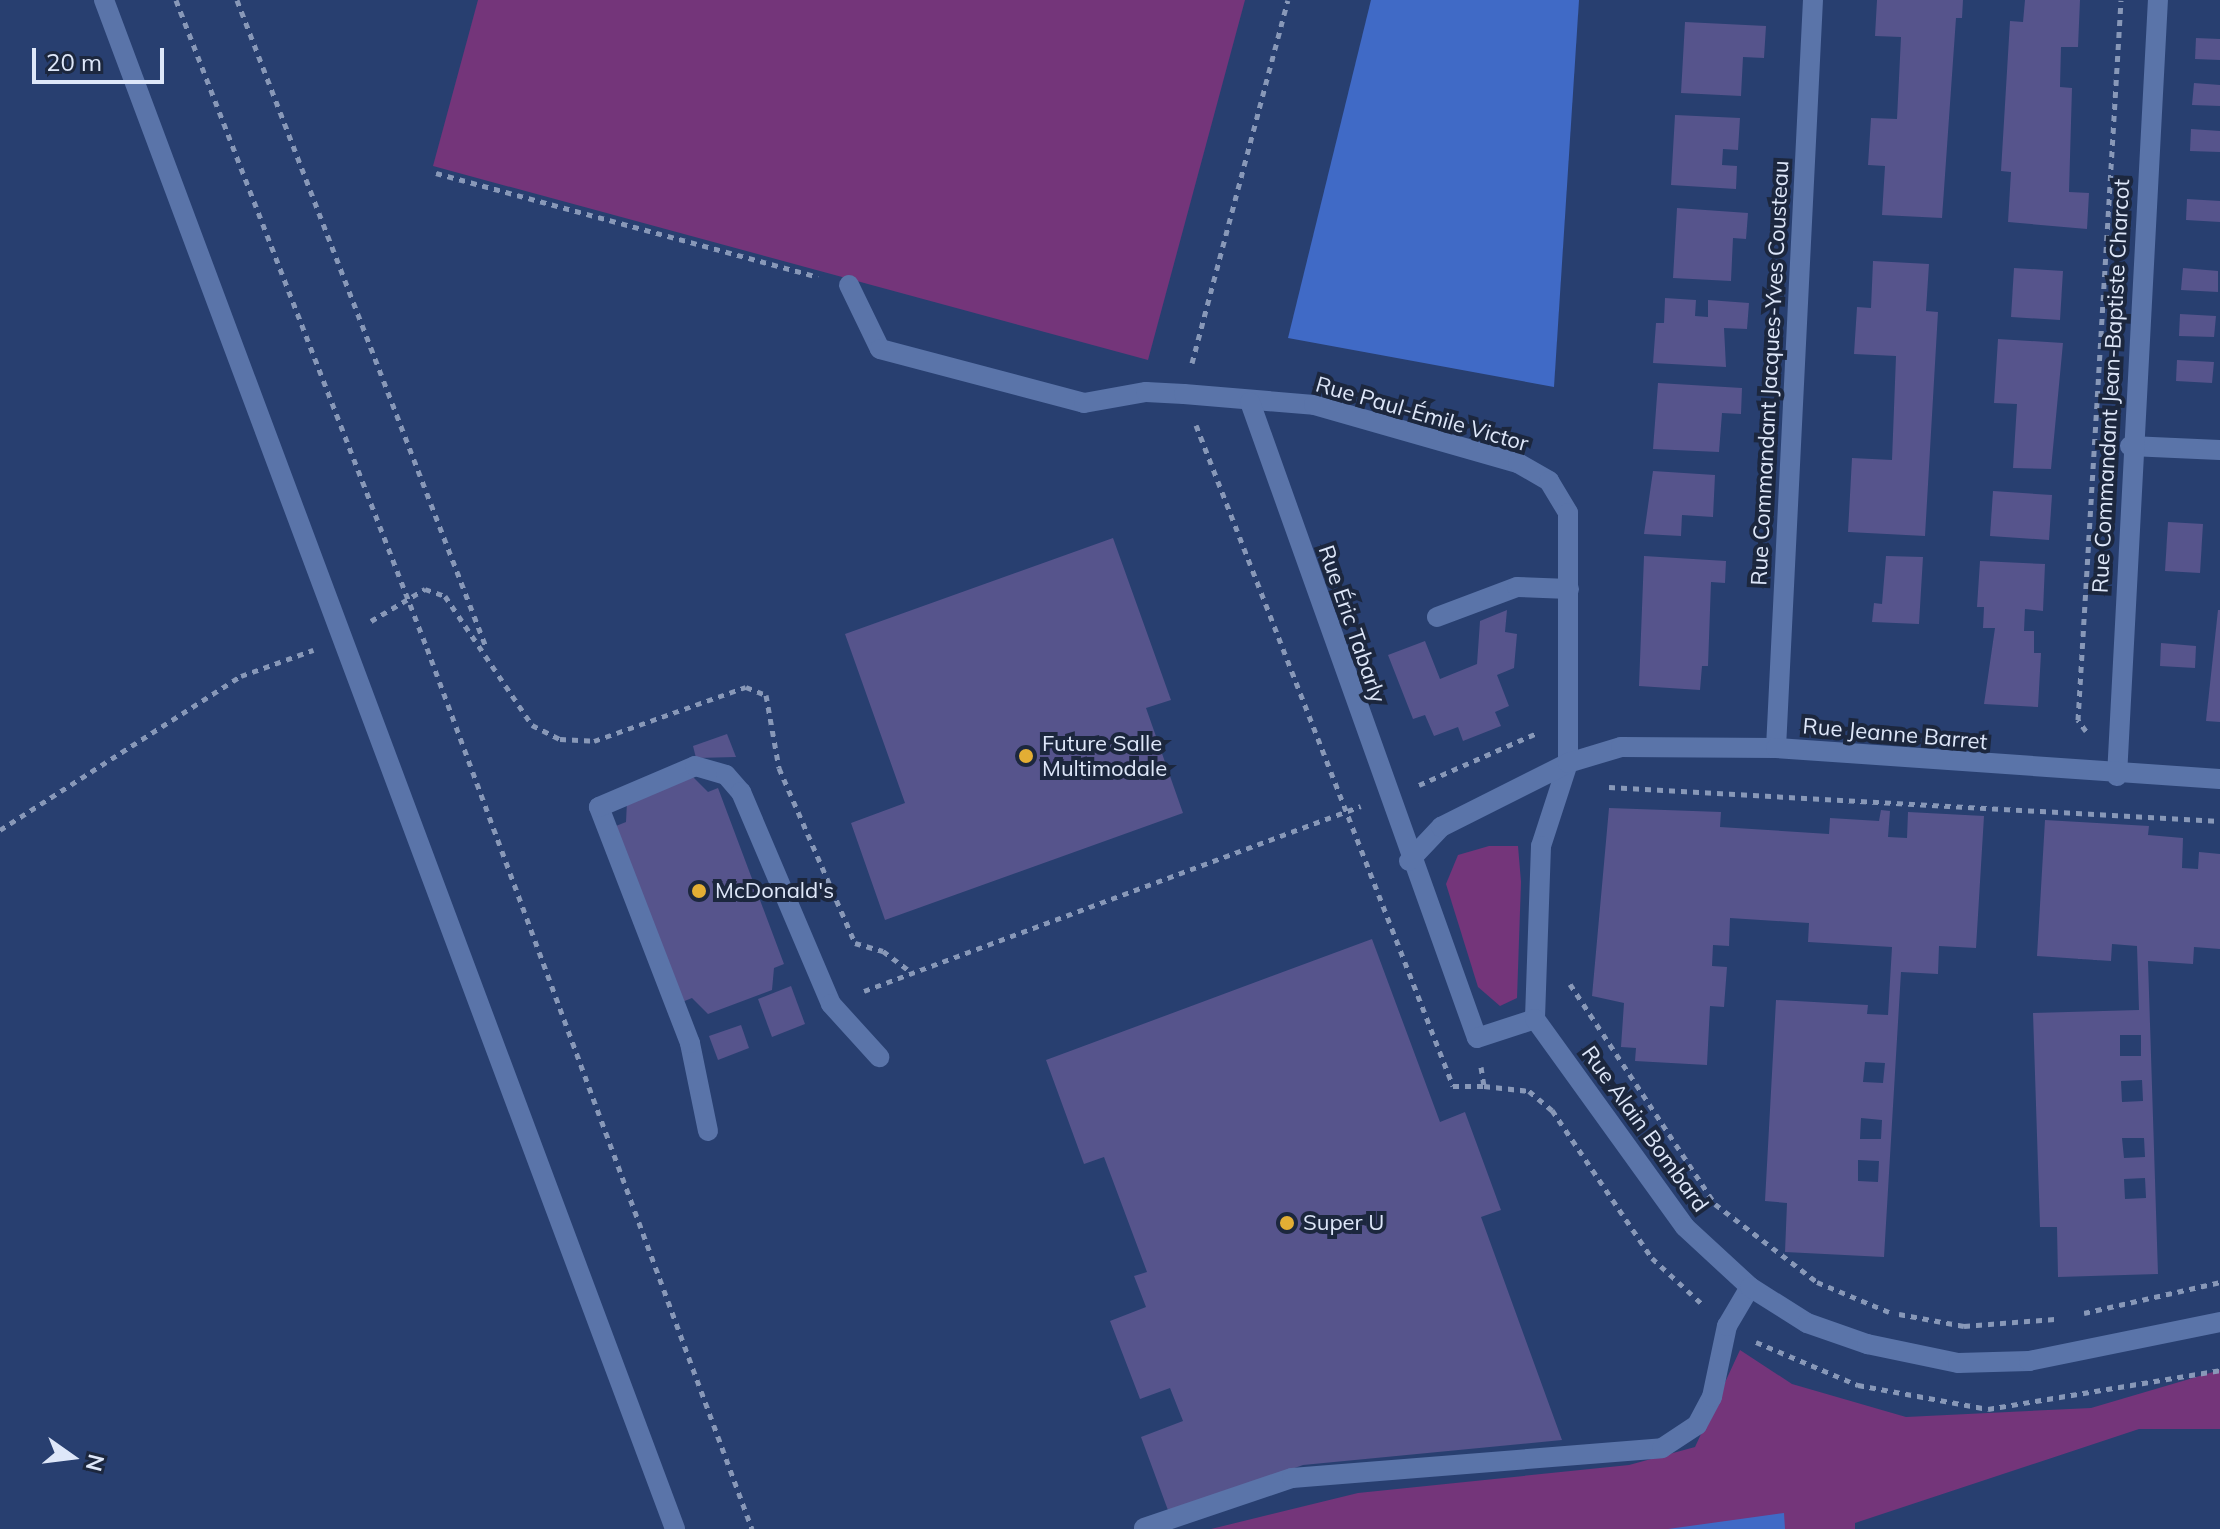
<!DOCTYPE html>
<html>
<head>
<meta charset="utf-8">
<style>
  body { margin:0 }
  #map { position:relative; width:2220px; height:1529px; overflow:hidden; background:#283f70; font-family:Mulish,sans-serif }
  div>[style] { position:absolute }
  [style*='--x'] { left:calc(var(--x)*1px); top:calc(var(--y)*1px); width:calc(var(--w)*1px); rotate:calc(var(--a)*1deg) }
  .green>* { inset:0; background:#74357a }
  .water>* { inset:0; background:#406ac6 }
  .building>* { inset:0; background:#56548c }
  .path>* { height:5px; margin-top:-2.5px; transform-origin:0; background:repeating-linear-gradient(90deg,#8898b8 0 6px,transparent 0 12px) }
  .service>* { height:20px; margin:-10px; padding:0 10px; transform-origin:10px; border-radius:10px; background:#5a74a9 }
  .minor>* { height:20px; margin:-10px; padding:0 10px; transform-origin:10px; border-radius:10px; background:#5a74a9 }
  .secondary>* { height:20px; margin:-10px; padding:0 10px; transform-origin:10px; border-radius:10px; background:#5a74a9 }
  .dots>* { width:22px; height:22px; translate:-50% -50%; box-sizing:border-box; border:4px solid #1c273e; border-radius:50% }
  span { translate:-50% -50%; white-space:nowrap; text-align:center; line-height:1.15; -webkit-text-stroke:8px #1c273e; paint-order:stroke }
  .street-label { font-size:22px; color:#dee7f9 }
  .poi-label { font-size:22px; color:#dee7f9 }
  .left { translate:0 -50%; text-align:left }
  .north { position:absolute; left:32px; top:1417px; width:80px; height:80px; -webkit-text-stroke:6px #1c273e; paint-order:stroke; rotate:104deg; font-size:22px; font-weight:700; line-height:32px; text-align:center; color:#dee7f9 }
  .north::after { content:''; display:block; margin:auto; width:28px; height:36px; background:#dee7f9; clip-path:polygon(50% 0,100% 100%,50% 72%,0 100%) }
  .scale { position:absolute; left:32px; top:48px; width:132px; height:36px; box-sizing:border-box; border:4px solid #dee7f9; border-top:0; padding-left:10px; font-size:24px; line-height:28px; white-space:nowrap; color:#dee7f9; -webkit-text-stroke:6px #1c273e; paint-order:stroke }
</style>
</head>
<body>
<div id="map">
  <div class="green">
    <i style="clip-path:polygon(478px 0,1245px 0,1148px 360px,433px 166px)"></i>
    <i style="clip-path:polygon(1489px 846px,1518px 846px,1521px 882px,1517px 998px,1500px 1006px,1478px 987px,1446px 884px,1458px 855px)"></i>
    <i style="clip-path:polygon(1740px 1350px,1792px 1384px,1906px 1417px,2091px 1408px,2220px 1370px,2220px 1429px,2139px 1429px,1855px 1523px,1855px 1529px,1211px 1529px,1358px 1493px,1629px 1465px,1695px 1447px)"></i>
  </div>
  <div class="water">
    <i style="clip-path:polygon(1371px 0,1579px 0,1554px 387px,1288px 338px)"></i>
    <i style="clip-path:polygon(1784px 1513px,1785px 1529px,1668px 1529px)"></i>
  </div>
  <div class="building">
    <i style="clip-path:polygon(1877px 0,1963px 0,1962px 18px,1956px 18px,1942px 218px,1882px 215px,1885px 166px,1868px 165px,1871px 118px,1897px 119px,1901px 37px,1875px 36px)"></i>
    <i style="clip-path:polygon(2025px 0,2080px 0,2078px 47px,2061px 47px,2060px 87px,2072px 88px,2069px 192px,2089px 193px,2087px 229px,2008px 222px,2011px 172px,2001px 171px,2010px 21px,2023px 22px)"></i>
    <i style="clip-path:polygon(1685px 22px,1766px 26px,1764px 58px,1743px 57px,1741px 96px,1681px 93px)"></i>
    <i style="clip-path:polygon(2196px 38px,2220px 39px,2220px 60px,2195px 59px)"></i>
    <i style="clip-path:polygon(2194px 83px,2220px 85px,2220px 106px,2192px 105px)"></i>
    <i style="clip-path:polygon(1675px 115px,1740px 118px,1738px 150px,1723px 149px,1722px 165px,1737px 166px,1736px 189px,1671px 185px)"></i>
    <i style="clip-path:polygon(2191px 129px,2220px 131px,2220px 152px,2190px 151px)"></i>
    <i style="clip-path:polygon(2187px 199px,2220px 201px,2220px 222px,2186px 220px)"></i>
    <i style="clip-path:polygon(1677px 208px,1748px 213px,1746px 239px,1733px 238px,1731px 281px,1673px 278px)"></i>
    <i style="clip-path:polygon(1873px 261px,1929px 264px,1926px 311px,1938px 312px,1925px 536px,1848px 532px,1852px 458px,1892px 460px,1896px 356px,1854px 354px,1857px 307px,1871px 308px)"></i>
    <i style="clip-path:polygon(2014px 268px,2063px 271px,2060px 320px,2011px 317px)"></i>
    <i style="clip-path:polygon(2183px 268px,2218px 271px,2218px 292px,2181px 290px)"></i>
    <i style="clip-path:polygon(1665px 298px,1696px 300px,1695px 316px,1708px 317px,1708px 300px,1749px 303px,1747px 329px,1724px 328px,1726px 367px,1653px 363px,1656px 323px,1664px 323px)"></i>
    <i style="clip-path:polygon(2180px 314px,2216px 316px,2214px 337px,2179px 336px)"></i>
    <i style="clip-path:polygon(1998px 339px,2063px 343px,2051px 469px,2013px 468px,2017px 404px,1994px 403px)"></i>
    <i style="clip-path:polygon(2177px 360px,2214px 362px,2212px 383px,2176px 381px)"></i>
    <i style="clip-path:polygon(1658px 383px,1742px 388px,1741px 414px,1722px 413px,1719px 452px,1653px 449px)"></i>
    <i style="clip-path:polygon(1653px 471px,1715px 475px,1713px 517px,1682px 515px,1681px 536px,1644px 534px)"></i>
    <i style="clip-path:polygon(1993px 491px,2052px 495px,2049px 540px,1990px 536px)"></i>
    <i style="clip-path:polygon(2168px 522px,2203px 524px,2200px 573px,2165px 571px)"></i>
    <i style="clip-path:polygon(1113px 538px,1171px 700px,1146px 708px,1183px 813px,885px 920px,851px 823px,905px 803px,845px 634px)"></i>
    <i style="clip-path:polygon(1644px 556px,1726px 561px,1725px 583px,1711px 582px,1708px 666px,1702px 666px,1700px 690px,1639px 686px)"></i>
    <i style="clip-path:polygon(1886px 556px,1923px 557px,1919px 624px,1872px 622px,1874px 603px,1882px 604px)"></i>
    <i style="clip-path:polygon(1980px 561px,2045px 564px,2043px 611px,2025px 609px,2024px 631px,2034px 631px,2034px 653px,2041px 653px,2038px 707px,1984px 704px,1995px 628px,1983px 628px,1984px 607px,1977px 607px)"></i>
    <i style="clip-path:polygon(1507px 610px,1505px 632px,1517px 634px,1514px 668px,1497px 675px,1509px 706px,1495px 712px,1501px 726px,1463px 741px,1458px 727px,1434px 736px,1425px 715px,1413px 719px,1388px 655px,1425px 641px,1440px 679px,1477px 664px,1480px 621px)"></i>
    <i style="clip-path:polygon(2218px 610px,2220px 610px,2220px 722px,2206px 721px)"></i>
    <i style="clip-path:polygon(2161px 643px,2196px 646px,2195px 668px,2160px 666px)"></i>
    <i style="clip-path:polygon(727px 734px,736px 757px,696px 758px,693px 746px)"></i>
    <i style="clip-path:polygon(692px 776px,708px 792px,718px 788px,784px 964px,774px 968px,772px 990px,708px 1014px,692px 998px,682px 1002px,616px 826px,626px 822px,627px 801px)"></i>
    <i style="clip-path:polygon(evenodd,1609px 808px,1721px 812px,1720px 827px,1829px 834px,1830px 818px,1879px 821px,1881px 810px,1890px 811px,1888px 837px,1907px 838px,1908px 812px,1984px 816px,1976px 948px,1939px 946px,1938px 974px,1901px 972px,1884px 1257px,1785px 1252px,1787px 1203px,1765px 1201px,1776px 1000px,1868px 1005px,1867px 1014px,1888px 1015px,1892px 947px,1808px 942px,1809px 923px,1730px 918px,1729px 946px,1713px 945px,1712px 966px,1727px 967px,1724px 1007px,1710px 1006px,1707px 1065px,1635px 1061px,1636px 1048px,1621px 1047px,1624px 1003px,1592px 996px,1609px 808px,1865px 1062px,1885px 1063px,1883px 1083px,1863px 1082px,1865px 1062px,1609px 808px,1861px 1118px,1882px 1120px,1881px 1139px,1860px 1139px,1861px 1118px,1609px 808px,1858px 1160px,1879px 1161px,1878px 1182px,1858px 1181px,1858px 1160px)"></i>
    <i style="clip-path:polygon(evenodd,2045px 820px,2149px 826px,2148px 835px,2183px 838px,2182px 868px,2198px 869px,2199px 852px,2220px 854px,2220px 949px,2194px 947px,2193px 964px,2148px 961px,2158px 1274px,2058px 1277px,2057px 1227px,2040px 1227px,2033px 1013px,2139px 1010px,2137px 946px,2112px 944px,2111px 961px,2037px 956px,2045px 820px,2120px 1035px,2141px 1035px,2141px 1056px,2120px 1056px,2120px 1035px,2045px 820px,2142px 1080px,2143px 1101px,2122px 1102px,2121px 1081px,2142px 1080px,2045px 820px,2122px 1138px,2144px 1138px,2145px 1157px,2124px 1158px,2122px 1138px,2045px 820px,2145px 1178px,2146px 1198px,2125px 1199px,2124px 1179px,2145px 1178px)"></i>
    <i style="clip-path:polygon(1372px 939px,1440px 1122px,1465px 1112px,1501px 1210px,1481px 1217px,1562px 1440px,1303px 1465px,1169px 1513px,1141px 1437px,1183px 1421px,1170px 1388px,1140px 1399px,1110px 1321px,1146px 1307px,1134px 1276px,1147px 1272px,1104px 1157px,1084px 1164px,1046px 1060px)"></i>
    <i style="clip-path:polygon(791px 986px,805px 1024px,772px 1037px,758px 999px)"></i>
    <i style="clip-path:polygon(741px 1025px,749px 1048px,718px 1060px,709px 1036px)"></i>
  </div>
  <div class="path">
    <i style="--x:176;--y:0;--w:695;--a:68.83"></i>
    <i style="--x:427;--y:648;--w:939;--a:69.75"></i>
    <i style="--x:237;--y:0;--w:693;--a:68.95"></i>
    <i style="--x:436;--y:173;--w:396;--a:15.2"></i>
    <i style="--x:1192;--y:363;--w:375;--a:-75.2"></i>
    <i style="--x:1196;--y:425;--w:709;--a:68.75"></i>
    <i style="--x:1453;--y:1086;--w:31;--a:0"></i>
    <i style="--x:371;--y:621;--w:63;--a:-30.7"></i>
    <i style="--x:425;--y:589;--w:21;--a:19"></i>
    <i style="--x:445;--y:596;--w:156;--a:56"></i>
    <i style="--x:532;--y:725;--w:31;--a:27"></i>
    <i style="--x:560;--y:739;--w:34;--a:3"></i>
    <i style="--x:594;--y:741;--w:161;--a:-19.6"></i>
    <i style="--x:746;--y:687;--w:22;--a:22"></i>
    <i style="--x:766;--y:695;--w:74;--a:79.9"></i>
    <i style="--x:779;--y:768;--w:191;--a:66.5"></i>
    <i style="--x:855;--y:943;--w:29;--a:16"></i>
    <i style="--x:883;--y:951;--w:38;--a:37"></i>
    <i style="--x:2086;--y:731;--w:14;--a:-126"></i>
    <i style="--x:2078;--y:720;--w:721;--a:-86.58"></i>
    <i style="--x:1419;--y:785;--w:129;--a:-23.8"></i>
    <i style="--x:1609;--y:787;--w:612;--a:3.19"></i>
    <i style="--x:0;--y:830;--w:286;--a:-32.6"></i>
    <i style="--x:241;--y:676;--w:77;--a:-19.9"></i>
    <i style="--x:1570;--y:984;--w:263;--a:56.6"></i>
    <i style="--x:1715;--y:1204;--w:128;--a:37.4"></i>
    <i style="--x:1817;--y:1282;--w:78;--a:22.6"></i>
    <i style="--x:864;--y:991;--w:530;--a:-20.42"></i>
    <i style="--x:1481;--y:1067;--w:19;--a:81"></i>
    <i style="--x:1484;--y:1086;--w:45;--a:6.3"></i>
    <i style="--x:1529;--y:1091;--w:30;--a:40"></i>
    <i style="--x:1552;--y:1110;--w:179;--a:56"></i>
    <i style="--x:1652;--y:1258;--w:68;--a:42.6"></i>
    <i style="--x:2084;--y:1313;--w:139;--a:-12.8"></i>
    <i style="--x:1899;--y:1314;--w:66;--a:10.5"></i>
    <i style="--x:1964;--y:1326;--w:91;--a:-4.4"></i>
    <i style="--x:1756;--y:1342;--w:111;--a:22.9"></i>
    <i style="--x:1858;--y:1385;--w:132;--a:10.5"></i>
    <i style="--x:1988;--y:1409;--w:235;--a:-9.5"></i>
  </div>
  <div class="service">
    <i style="--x:849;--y:285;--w:71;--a:64.2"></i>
    <i style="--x:880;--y:349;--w:211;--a:14.8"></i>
    <i style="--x:1084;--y:403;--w:63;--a:-10.1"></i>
    <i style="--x:1146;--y:392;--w:38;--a:3"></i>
    <i style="--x:1437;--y:617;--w:85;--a:-20.6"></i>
    <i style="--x:1517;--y:587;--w:52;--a:2.2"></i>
    <i style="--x:708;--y:1131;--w:90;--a:-101.6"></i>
    <i style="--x:690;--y:1043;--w:253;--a:-111.1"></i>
    <i style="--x:599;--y:807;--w:104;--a:-23.1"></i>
    <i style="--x:695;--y:766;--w:32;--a:16"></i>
    <i style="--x:726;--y:775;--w:23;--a:49"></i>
    <i style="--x:741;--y:792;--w:230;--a:67"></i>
    <i style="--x:831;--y:1004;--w:72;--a:47.8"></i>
    <i style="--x:1144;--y:1528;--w:156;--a:-18.7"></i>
    <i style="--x:1292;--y:1478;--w:371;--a:-4.6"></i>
    <i style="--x:1662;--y:1448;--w:42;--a:-33.3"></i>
    <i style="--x:1697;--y:1425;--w:32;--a:-62"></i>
    <i style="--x:1712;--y:1397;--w:73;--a:-78.1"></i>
    <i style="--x:1727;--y:1326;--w:45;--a:-59.5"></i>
  </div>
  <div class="minor">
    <i style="--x:1184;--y:394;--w:130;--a:4.8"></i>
    <i style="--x:1314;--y:405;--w:212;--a:15.9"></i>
    <i style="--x:1518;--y:463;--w:36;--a:30"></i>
    <i style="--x:1549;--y:481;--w:37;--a:59"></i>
    <i style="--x:1568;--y:513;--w:250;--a:90"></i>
    <i style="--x:1568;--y:763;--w:87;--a:108"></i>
    <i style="--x:1541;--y:846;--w:173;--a:92"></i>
    <i style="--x:1250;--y:402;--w:675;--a:70.36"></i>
    <i style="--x:1477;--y:1038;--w:61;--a:-18.1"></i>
    <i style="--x:2130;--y:446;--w:90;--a:2.5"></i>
    <i style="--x:1776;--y:748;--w:749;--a:-87.17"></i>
    <i style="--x:2117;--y:776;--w:777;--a:-86.98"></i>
    <i style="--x:1409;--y:861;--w:47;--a:-46.7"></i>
    <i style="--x:1441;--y:827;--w:142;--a:-26.7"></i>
    <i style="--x:1568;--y:763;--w:55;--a:-16.8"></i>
    <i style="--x:1621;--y:747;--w:155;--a:0.4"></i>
    <i style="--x:1776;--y:748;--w:445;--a:4"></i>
    <i style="--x:1535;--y:1019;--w:256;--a:54.2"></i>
    <i style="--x:1685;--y:1227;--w:88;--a:42.7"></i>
    <i style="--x:1750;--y:1287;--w:67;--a:32.3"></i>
    <i style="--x:1807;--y:1323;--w:64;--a:19.3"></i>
    <i style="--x:1867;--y:1344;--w:93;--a:11.8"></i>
    <i style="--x:1958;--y:1363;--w:71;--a:-1.6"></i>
    <i style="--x:2029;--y:1361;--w:195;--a:-11.5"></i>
  </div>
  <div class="secondary">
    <i style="--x:104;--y:0;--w:1632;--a:69.52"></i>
  </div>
  <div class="dots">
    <i style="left:1026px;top:756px;background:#e3ae34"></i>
    <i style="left:699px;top:891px;background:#e3ae34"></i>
    <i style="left:1287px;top:1223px;background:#e3ae34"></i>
  </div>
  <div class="street-label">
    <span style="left:1770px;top:373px;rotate:-87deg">Rue Commandant Jacques-Yves Cousteau</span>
    <span style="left:2111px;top:386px;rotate:-87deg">Rue Commandant Jean-Baptiste Charcot</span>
    <span style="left:1422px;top:414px;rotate:16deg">Rue Paul-Émile Victor</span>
    <span style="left:1352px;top:624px;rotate:71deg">Rue Éric Tabarly</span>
    <span style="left:1895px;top:734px;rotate:5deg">Rue Jeanne Barret</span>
    <span style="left:1645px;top:1129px;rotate:54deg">Rue Alain Bombard</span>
  </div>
  <div class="poi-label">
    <span class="left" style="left:1042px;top:756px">Future Salle<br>Multimodale</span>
    <span class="left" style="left:715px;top:891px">McDonald's</span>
    <span class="left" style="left:1303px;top:1223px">Super U</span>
  </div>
  <div class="north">N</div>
  <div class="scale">20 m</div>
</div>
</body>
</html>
